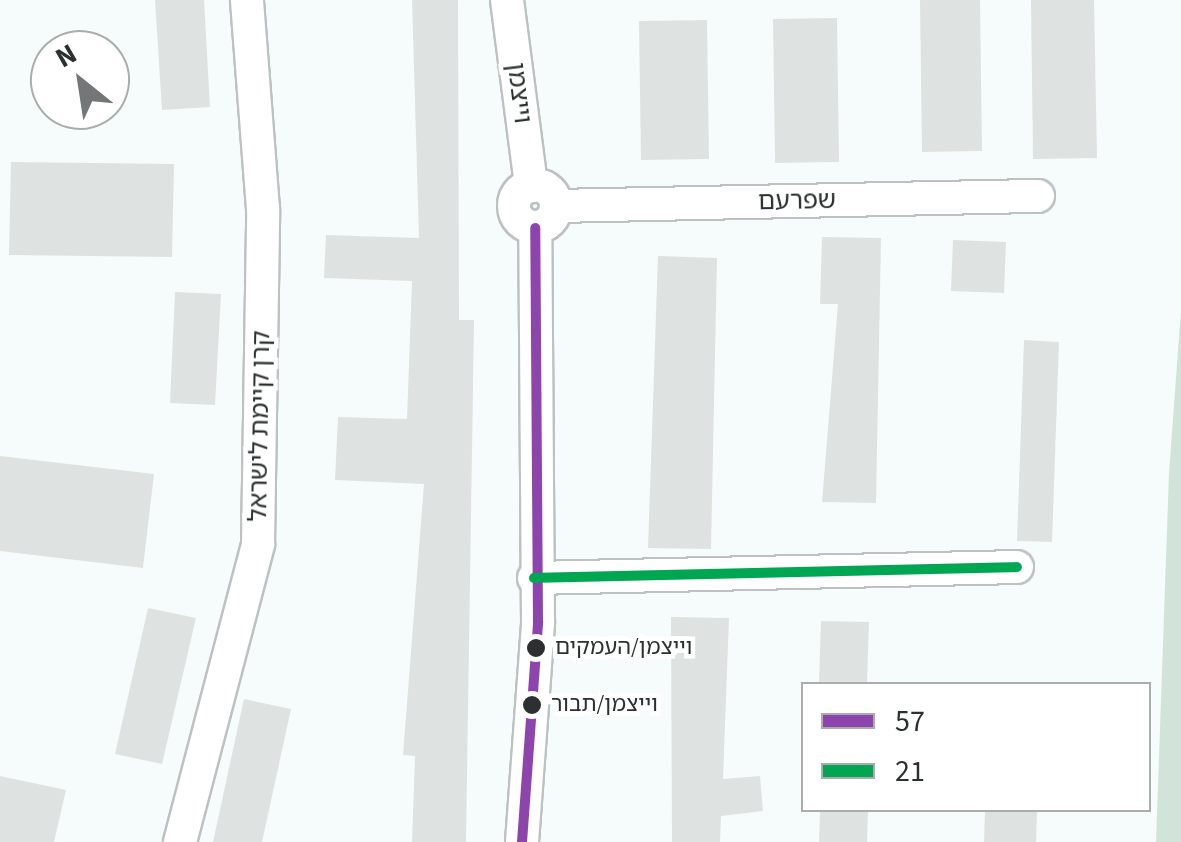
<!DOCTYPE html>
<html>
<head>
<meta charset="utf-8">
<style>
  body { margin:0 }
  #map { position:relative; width:1181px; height:842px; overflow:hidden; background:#f6fcfb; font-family:"Source Sans 3","Noto Sans Hebrew",sans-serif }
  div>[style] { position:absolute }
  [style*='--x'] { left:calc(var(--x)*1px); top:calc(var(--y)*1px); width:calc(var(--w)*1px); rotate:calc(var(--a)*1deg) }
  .green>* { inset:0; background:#d2e4d9 }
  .building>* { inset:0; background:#dee3e2 }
  .roads { filter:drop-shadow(2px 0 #bdc1c1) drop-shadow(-2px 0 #bdc1c1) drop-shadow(0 2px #bdc1c1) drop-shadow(0 -2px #bdc1c1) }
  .minor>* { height:32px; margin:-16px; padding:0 16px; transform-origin:16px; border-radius:16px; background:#fefffe }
  .minor>.ring { margin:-16px; padding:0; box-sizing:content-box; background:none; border:32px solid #fefffe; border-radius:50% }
  .bus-1>* { height:10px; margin:-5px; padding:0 5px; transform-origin:5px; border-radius:5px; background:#8e44ad }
  .bus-2>* { height:10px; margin:-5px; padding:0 5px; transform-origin:5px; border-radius:5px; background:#00a651 }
  .dots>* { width:28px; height:28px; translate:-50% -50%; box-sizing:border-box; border:5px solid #fff; border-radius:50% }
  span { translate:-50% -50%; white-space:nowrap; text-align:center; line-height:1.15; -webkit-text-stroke:9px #fff; paint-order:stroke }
  .bus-label { font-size:22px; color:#2c3030 }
  .left { translate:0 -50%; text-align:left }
  .street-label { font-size:25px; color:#2c3030 }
  .legend { position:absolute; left:801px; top:682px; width:350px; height:130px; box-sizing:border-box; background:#fff; border:2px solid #abacac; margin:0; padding:12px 18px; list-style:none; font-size:30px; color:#2c3030 }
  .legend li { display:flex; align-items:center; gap:20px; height:50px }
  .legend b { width:50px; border:2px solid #abacac }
  .north { position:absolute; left:30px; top:30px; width:100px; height:100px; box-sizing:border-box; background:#fff; border:2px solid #abacac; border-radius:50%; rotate:330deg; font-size:28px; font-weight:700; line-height:40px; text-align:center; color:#2c3030 }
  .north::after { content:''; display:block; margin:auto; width:35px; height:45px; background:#737777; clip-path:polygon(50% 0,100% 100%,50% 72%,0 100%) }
</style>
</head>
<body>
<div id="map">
  <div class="green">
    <i style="clip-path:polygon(1181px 310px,1181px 842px,1156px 842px,1169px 473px)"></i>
  </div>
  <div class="building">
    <i style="clip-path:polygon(155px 0,204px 0,210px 107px,162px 110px)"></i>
    <i style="clip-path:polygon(412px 0,458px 0,459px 320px,474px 320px,466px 842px,412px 842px,415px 756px,403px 755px,424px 484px,335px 480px,338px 417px,407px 419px,412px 281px,324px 278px,326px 235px,419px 238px)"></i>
    <i style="clip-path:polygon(920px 0,980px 0,982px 151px,922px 152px)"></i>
    <i style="clip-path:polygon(1031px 0,1094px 0,1097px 158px,1033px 159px)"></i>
    <i style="clip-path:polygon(837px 18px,839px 162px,775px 163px,773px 19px)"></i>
    <i style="clip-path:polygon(707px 20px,709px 159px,641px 160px,639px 21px)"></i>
    <i style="clip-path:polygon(11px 162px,174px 164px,172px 257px,9px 255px)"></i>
    <i style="clip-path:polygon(822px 237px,881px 238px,876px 503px,822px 502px,838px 304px,820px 304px)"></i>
    <i style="clip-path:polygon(953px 240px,1006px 242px,1004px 293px,951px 291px)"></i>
    <i style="clip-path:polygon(658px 256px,717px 258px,711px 549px,648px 548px)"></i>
    <i style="clip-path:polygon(175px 292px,221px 294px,215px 405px,170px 403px)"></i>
    <i style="clip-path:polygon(1024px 340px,1059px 342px,1052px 542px,1017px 541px)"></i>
    <i style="clip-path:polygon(0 456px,154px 474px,143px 568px,0 551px)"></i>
    <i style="clip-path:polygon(148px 608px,196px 618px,162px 764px,115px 754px)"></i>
    <i style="clip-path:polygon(671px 617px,729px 618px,723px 779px,760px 776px,763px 811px,721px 816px,720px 842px,672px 842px)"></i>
    <i style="clip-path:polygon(821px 621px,869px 622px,867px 684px,819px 684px)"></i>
    <i style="clip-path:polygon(244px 699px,291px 709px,262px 842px,213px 842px)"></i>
    <i style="clip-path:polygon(0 776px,66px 790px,54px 842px,0 842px)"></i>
    <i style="clip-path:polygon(820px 810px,868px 810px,867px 842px,819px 842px)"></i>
    <i style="clip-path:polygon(985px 810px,1037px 810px,1036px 842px,984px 842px)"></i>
  </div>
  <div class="roads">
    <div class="minor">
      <i style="--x:507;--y:0;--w:188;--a:82.6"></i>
      <i class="ring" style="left:514px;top:185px;width:10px;height:10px"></i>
      <i style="--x:556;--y:206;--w:482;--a:-1.2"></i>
      <i style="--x:534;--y:578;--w:483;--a:-1.3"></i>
      <i style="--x:180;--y:842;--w:308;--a:-75.3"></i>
      <i style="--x:258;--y:544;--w:335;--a:-89.1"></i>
      <i style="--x:263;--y:209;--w:210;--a:-94.4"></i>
      <i style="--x:522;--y:842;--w:221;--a:-85.8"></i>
      <i style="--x:538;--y:622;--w:394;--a:-90.4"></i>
    </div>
  </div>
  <div class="bus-1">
    <i style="--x:522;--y:842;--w:221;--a:-85.8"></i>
    <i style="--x:538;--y:622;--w:394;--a:-90.4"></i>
  </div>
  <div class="bus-2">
    <i style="--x:534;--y:578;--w:483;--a:-1.3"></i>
  </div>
  <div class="dots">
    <i style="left:536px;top:648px;background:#2c3030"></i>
    <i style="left:532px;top:705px;background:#2c3030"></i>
  </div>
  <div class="bus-label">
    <span class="left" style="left:555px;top:648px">וייצמן/העמקים</span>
    <span class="left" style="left:551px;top:705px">וייצמן/תבור</span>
  </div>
  <div class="street-label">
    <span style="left:519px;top:93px;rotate:83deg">וייצמן</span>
    <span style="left:797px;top:201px;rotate:-1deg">שפרעם</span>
    <span style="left:260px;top:426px;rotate:-89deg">קרן קיימת לישראל</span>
  </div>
  <ul class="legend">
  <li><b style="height:12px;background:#8e44ad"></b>57</li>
  <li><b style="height:12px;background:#00a651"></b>21</li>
  </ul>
  <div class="north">N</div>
</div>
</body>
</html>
